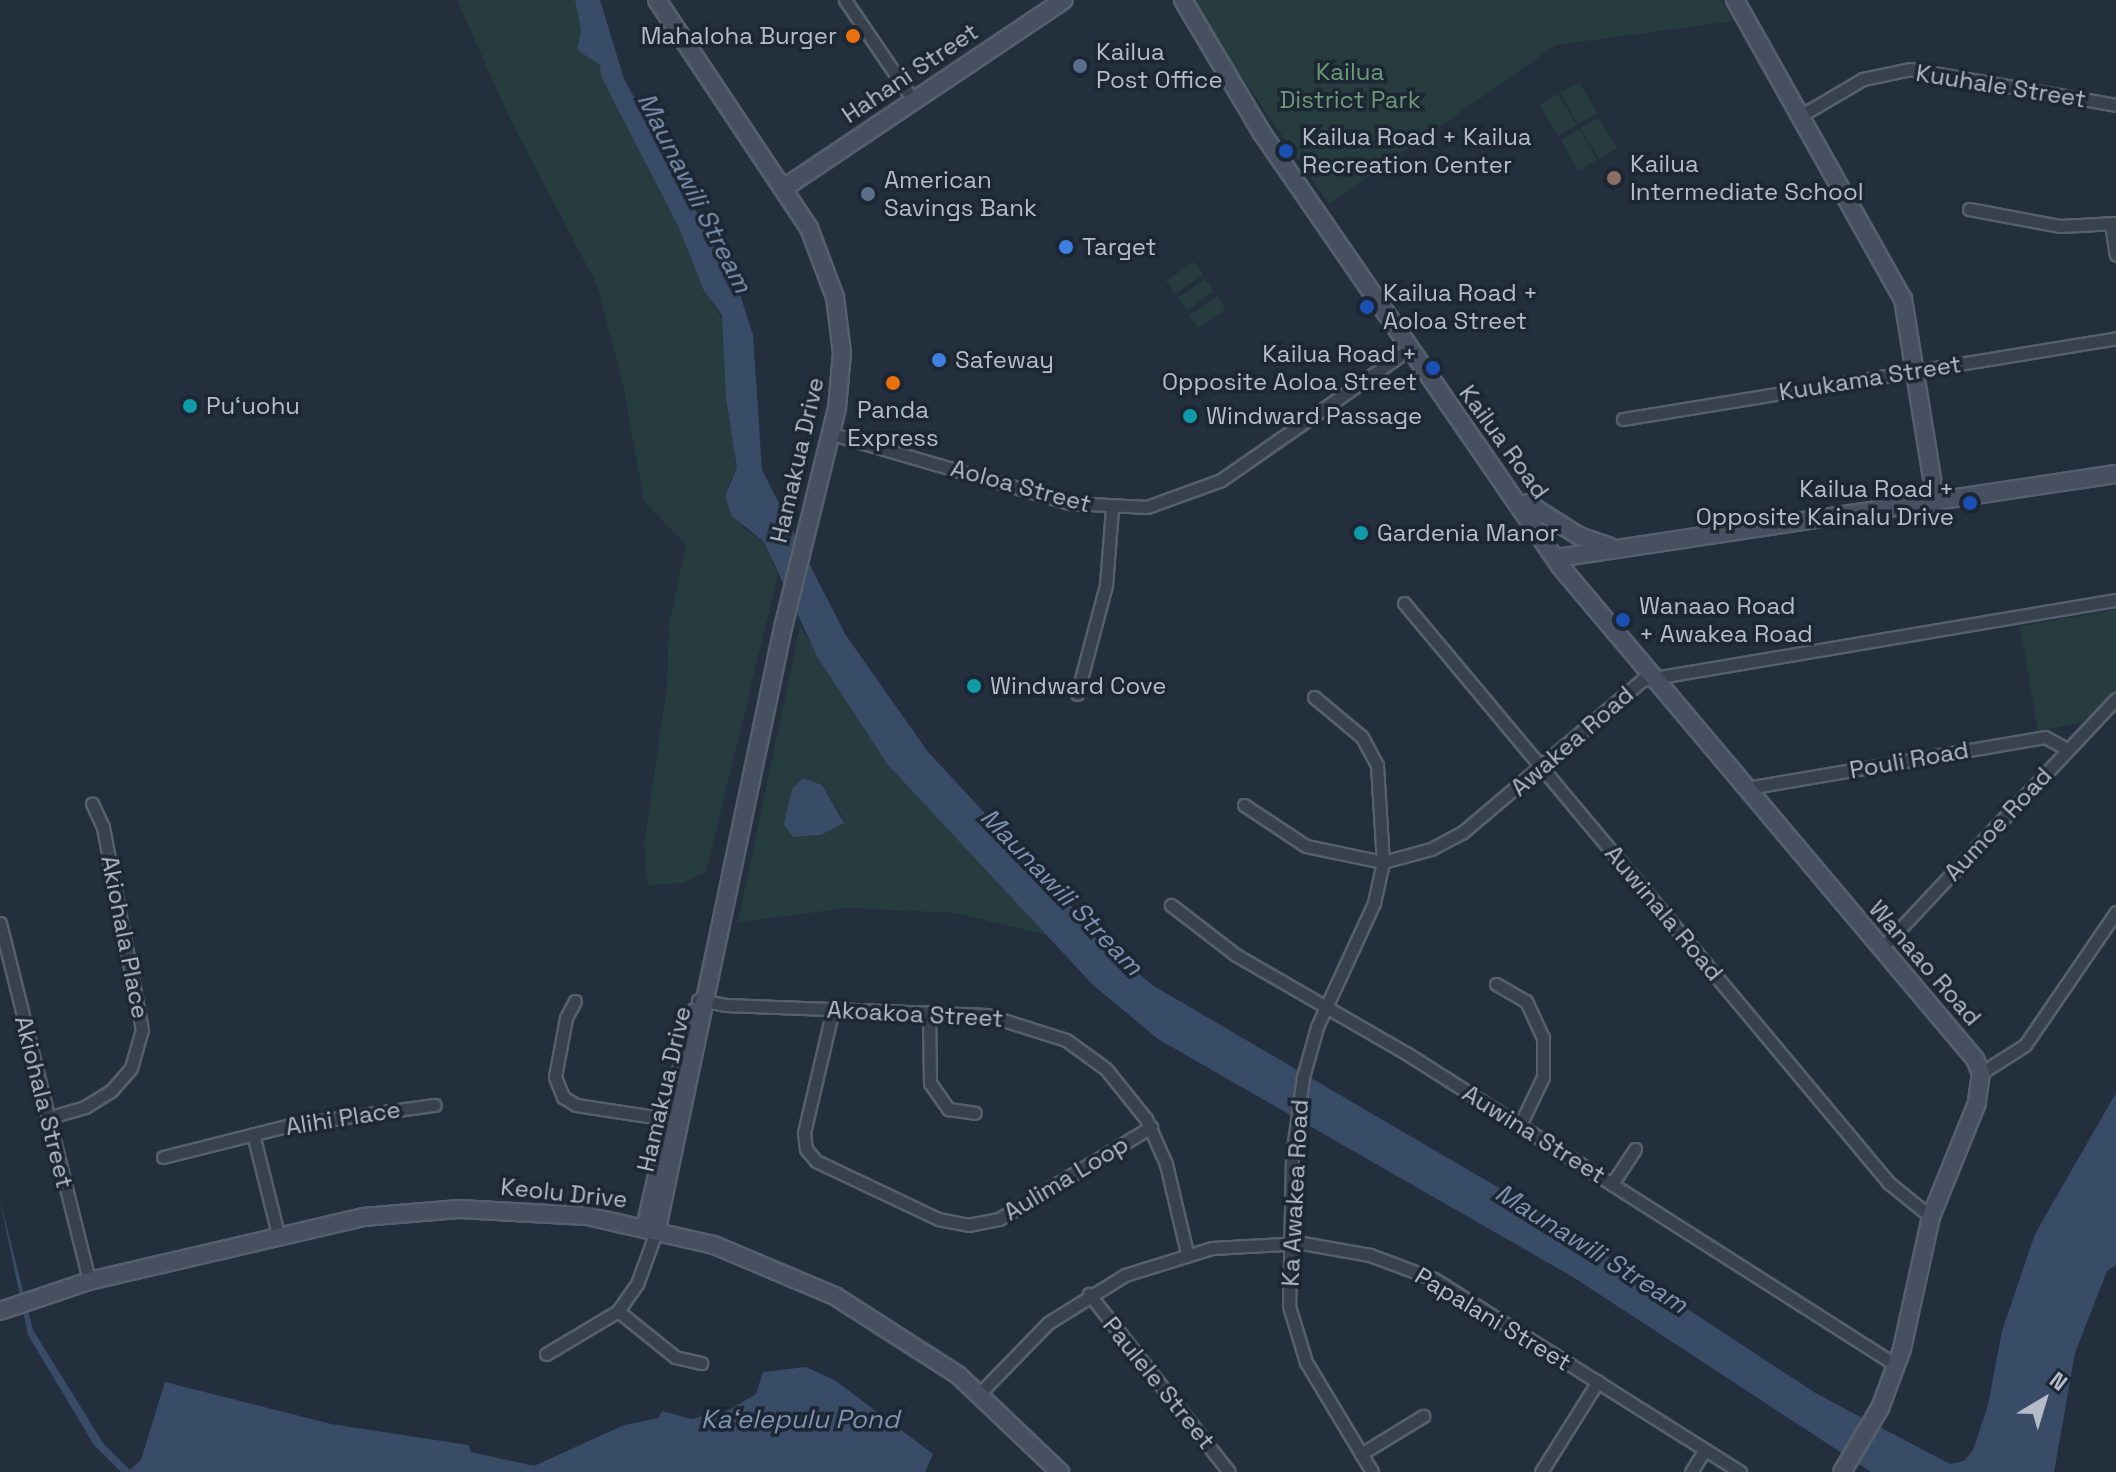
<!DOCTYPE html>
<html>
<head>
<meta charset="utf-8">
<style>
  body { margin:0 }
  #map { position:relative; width:2116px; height:1472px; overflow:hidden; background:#242f3e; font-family:"Space Grotesk",sans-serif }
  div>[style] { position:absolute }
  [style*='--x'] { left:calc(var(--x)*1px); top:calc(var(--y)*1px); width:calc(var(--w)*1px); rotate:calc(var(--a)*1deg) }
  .green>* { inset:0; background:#263c3f }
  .water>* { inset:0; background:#394c67 }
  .roads { filter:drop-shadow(2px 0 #565f6c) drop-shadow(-2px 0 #565f6c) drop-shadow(0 2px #565f6c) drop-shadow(0 -2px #565f6c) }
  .street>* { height:11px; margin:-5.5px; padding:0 5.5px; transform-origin:5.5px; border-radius:5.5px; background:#38414e }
  .secondary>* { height:16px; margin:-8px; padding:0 8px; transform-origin:8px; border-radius:8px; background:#465061 }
  .dots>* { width:22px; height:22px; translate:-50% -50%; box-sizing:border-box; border:4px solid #1d2633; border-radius:50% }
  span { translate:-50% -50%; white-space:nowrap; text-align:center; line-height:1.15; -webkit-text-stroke:7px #1d2633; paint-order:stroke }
  .poi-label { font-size:24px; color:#b4bcc9 }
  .right { translate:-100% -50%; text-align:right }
  .left { translate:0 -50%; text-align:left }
  .park-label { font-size:24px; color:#6b9a76 }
  .street-label { font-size:24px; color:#b4bcc9 }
  .water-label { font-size:26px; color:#7c92b1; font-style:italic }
  .north { position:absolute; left:2004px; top:1360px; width:80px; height:80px; -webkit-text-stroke:6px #1d2633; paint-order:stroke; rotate:38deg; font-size:22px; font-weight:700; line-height:32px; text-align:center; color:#b4bcc9 }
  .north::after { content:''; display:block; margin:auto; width:28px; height:36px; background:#b4bcc9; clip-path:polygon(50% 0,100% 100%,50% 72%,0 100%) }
</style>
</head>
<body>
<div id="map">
  <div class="green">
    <i style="clip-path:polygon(457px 0,575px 0,581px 30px,577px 50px,600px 65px,692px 255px,704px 291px,724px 321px,726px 398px,737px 468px,728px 486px,743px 528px,764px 542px,778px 575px,706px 872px,683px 883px,648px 885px,644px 846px,667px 686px,669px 625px,686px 545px,644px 501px,623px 384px,597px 285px,510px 119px)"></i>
    <i style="clip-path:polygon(1195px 0,1721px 0,1733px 21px,1556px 45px,1329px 204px,1191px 3px)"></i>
    <i style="clip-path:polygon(1579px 82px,1597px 113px,1578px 124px,1560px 93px)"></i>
    <i style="clip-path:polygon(1558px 94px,1577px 125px,1558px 136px,1540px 105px)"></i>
    <i style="clip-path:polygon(1599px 118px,1617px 148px,1599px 159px,1580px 128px)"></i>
    <i style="clip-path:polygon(1579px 129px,1597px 160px,1578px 171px,1561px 140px)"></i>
    <i style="clip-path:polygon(1194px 262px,1203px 275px,1175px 294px,1166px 281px)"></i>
    <i style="clip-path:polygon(1205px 279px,1214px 291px,1187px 311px,1178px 298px)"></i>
    <i style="clip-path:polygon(1217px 296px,1226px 309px,1198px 328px,1189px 316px)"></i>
    <i style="clip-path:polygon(2116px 610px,2116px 696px,2082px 722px,2038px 732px,2020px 626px)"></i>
    <i style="clip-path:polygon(evenodd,800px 626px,888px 765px,1047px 935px,955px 913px,848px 908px,738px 922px,800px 626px,803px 778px,822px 785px,842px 816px,821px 835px,793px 837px,786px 814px,792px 789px,803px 778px)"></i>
  </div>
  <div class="water">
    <i style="clip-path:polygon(575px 0,600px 0,624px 79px,737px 285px,753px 335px,762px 470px,845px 634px,928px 752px,1112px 950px,1152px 985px,1540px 1212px,1817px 1394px,1950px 1464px,1964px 1461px,1973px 1450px,1988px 1405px,2002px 1331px,2035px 1234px,2116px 1093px,2116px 1265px,2107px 1271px,2075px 1353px,2054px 1472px,1871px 1472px,1573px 1277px,1158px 1039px,1093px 985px,888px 765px,818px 658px,764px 542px,732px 516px,725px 496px,737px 468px,726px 398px,722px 315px,704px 291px,679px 228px,601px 76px,600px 65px,577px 50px,581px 30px)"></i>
    <i style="clip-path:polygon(803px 778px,822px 785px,844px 823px,821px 835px,793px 837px,784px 825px,786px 814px,792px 789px)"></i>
    <i style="clip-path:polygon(0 1200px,33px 1330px,103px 1443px,130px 1470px,141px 1460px,165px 1382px,331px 1424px,468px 1445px,471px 1452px,534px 1466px,624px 1425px,659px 1418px,662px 1411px,691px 1419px,729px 1410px,756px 1394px,763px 1372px,806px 1367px,836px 1381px,933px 1454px,925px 1472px,121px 1472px,94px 1445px,28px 1335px)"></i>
  </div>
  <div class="roads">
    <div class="street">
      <i style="--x:845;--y:0;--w:121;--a:55.8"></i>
      <i style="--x:1800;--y:116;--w:73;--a:-30.4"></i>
      <i style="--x:1863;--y:79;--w:48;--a:-12"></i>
      <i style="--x:1910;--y:69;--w:209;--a:9.9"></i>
      <i style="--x:1969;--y:209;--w:93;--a:10.6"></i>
      <i style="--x:2060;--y:226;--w:56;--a:-3.1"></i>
      <i style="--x:2111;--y:224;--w:31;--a:81"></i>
      <i style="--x:1623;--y:419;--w:500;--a:-9.3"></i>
      <i style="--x:832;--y:434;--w:248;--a:16.2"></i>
      <i style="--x:1070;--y:503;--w:77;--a:3"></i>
      <i style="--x:1147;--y:507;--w:79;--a:-20"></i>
      <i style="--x:1221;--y:480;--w:228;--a:-34.8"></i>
      <i style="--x:1404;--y:603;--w:756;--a:50.1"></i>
      <i style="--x:1889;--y:1183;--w:54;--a:39"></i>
      <i style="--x:1077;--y:694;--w:113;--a:-75.1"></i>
      <i style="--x:1106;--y:585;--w:76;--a:-85.5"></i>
      <i style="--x:1314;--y:697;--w:62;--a:39.8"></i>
      <i style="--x:1362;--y:737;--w:32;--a:62"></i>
      <i style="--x:1377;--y:765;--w:97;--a:86.5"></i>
      <i style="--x:1383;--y:862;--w:42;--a:102.4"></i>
      <i style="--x:1374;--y:903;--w:136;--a:114.7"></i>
      <i style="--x:1317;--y:1027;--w:52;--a:105.6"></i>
      <i style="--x:1303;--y:1077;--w:80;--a:97.9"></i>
      <i style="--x:1292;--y:1156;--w:150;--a:91.1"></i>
      <i style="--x:1289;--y:1306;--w:59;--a:73.1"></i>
      <i style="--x:1306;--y:1362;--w:128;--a:59"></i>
      <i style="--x:1747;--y:788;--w:302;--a:-9.7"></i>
      <i style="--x:2045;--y:737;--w:26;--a:29"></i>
      <i style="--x:1244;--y:805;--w:74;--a:33.5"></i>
      <i style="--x:1306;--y:846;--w:79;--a:11.7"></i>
      <i style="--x:1383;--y:862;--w:50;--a:-15.2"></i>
      <i style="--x:1431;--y:849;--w:36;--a:-28"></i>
      <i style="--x:1463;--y:832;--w:235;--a:-40.3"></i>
      <i style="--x:1642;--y:680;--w:481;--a:-9.6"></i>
      <i style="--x:1171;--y:905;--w:82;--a:37.6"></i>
      <i style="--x:1236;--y:955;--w:196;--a:30"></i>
      <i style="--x:1406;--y:1053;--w:581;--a:32.49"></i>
      <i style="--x:0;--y:923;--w:369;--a:76"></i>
      <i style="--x:1881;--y:949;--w:343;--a:-46.8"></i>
      <i style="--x:1496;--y:984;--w:34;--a:30"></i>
      <i style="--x:1526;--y:1001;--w:41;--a:65.3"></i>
      <i style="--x:1543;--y:1038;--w:39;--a:90"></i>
      <i style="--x:1543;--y:1077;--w:53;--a:115.6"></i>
      <i style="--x:698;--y:1000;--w:27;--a:10"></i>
      <i style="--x:725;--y:1005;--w:262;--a:2.2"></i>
      <i style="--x:987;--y:1015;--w:83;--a:17.6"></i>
      <i style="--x:1066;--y:1040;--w:49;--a:35.9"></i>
      <i style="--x:1106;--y:1069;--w:64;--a:51.3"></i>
      <i style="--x:1146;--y:1119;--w:49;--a:66"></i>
      <i style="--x:1166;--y:1164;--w:91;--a:76.7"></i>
      <i style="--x:575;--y:1001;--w:19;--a:118"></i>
      <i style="--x:566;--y:1018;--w:60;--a:100.6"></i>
      <i style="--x:555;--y:1077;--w:22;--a:68"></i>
      <i style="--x:563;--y:1097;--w:15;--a:32"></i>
      <i style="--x:576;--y:1105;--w:99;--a:8.7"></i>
      <i style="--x:833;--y:1009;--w:127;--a:103.2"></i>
      <i style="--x:804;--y:1133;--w:16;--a:83"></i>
      <i style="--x:806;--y:1149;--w:16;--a:50"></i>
      <i style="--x:816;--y:1161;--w:135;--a:25.4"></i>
      <i style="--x:938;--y:1219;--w:31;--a:11"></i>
      <i style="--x:968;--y:1225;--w:32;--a:-11"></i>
      <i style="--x:999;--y:1219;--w:178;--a:-31.2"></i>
      <i style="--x:929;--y:1012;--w:71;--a:89.2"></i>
      <i style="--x:930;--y:1083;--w:32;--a:55"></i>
      <i style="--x:948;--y:1109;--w:27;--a:8"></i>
      <i style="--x:1981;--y:1073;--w:52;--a:-32.5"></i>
      <i style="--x:2025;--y:1045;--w:161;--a:-55.6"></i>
      <i style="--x:47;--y:1118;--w:40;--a:-16"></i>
      <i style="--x:85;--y:1107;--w:31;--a:-32"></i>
      <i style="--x:111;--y:1091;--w:30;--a:-49"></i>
      <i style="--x:131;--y:1068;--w:40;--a:-74"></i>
      <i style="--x:142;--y:1030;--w:207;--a:-100.9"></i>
      <i style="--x:103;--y:827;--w:26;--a:-115"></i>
      <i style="--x:253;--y:1134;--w:103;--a:76"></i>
      <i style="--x:163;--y:1157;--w:131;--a:-14.1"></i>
      <i style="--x:290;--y:1125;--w:146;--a:-7.9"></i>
      <i style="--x:1612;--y:1184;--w:42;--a:-56.7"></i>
      <i style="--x:1089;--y:1294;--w:226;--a:51.8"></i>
      <i style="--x:618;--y:1311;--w:73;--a:38.9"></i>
      <i style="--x:675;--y:1357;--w:27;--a:13"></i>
      <i style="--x:546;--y:1354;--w:84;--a:-30.8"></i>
      <i style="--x:618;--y:1311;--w:33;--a:-55"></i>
      <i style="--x:637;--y:1284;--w:59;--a:-70"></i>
      <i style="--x:980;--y:1393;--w:98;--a:-45.8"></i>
      <i style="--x:1048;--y:1323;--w:91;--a:-31.9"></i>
      <i style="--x:1125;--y:1275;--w:91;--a:-17.2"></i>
      <i style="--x:1212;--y:1248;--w:90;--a:-3.2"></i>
      <i style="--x:1302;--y:1243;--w:69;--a:10"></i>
      <i style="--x:1370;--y:1255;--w:68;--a:20.6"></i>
      <i style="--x:1434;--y:1279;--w:362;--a:32.2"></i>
      <i style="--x:1361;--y:1454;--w:73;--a:-31.5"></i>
      <i style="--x:1541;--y:1472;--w:107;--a:-57.9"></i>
      <i style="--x:1691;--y:1472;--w:26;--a:-58"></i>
    </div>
    <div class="secondary">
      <i style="--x:657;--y:0;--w:274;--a:56.3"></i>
      <i style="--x:809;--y:228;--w:74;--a:69.4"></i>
      <i style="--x:835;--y:297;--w:56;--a:82.9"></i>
      <i style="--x:842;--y:353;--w:55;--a:95.2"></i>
      <i style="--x:837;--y:408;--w:221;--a:103.8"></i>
      <i style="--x:784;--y:623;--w:619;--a:101.84"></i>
      <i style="--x:1183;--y:0;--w:155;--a:59.3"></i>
      <i style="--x:1262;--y:133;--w:526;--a:55.46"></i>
      <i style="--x:1560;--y:566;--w:644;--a:49.91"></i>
      <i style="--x:1975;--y:1059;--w:15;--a:67"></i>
      <i style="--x:1981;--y:1073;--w:30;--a:98"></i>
      <i style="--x:1977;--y:1103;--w:123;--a:112"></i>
      <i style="--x:1931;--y:1217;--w:135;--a:102.4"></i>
      <i style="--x:1902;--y:1349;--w:63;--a:110.4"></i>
      <i style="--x:1880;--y:1408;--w:74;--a:120.7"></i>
      <i style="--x:1735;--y:0;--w:343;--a:60.7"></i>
      <i style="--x:1903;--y:299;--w:206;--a:80.8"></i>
      <i style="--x:784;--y:188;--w:337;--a:-33.9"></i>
      <i style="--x:1527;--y:503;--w:62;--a:32.4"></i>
      <i style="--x:1579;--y:536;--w:31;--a:19"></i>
      <i style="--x:1557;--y:558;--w:565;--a:-8.55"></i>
      <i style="--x:645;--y:1227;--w:221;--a:-76.9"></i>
      <i style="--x:0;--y:1311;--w:94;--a:-18.6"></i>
      <i style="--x:89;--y:1281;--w:281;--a:-13.1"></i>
      <i style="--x:363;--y:1217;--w:96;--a:-4.8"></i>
      <i style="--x:459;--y:1209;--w:128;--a:3.1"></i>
      <i style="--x:587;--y:1216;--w:130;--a:12.9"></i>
      <i style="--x:714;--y:1245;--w:131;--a:22.9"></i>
      <i style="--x:835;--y:1296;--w:146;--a:32.7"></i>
      <i style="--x:958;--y:1375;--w:141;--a:43.6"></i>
    </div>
  </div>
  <div class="dots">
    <i style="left:853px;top:36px;background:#e8710a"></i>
    <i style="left:1080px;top:66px;background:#5c6f8a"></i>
    <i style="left:1286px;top:151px;background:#1a4fb4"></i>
    <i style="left:1614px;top:178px;background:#8d6e63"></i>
    <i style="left:868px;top:194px;background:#5c6f8a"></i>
    <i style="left:1066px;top:247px;background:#3f7fe0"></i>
    <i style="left:1367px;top:307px;background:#1a4fb4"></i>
    <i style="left:939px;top:360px;background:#3f7fe0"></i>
    <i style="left:1433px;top:368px;background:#1a4fb4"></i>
    <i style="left:893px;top:383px;background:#e8710a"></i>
    <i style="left:190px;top:406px;background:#0f9aa8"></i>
    <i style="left:1190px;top:416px;background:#0f9aa8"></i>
    <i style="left:1970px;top:503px;background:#1a4fb4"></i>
    <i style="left:1361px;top:533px;background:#0f9aa8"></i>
    <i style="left:1623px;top:620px;background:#1a4fb4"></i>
    <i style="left:974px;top:686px;background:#0f9aa8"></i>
  </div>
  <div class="poi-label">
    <span class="right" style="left:837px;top:36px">Mahaloha Burger</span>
    <span class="left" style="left:1096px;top:66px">Kailua<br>Post Office</span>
    <span class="left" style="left:1302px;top:151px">Kailua Road + Kailua<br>Recreation Center</span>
    <span class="left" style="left:1630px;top:178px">Kailua<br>Intermediate School</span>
    <span class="left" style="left:884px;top:194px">American<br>Savings Bank</span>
    <span class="left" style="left:1082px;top:247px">Target</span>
    <span class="left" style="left:1383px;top:307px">Kailua Road +<br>Aoloa Street</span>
    <span class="right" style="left:1417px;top:368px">Kailua Road +<br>Opposite Aoloa Street</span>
    <span class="left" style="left:955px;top:360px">Safeway</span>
    <span class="left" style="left:206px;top:406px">Puʻuohu</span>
    <span style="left:893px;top:424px">Panda<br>Express</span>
    <span class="left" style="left:1206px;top:416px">Windward Passage</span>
    <span class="right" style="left:1954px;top:503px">Kailua Road +<br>Opposite Kainalu Drive</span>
    <span class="left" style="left:1377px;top:533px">Gardenia Manor</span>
    <span class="left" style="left:1639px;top:620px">Wanaao Road<br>+ Awakea Road</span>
    <span class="left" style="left:990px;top:686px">Windward Cove</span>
  </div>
  <div class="park-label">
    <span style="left:1350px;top:86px">Kailua<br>District Park</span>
  </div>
  <div class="street-label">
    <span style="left:910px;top:73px;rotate:-34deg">Hahani Street</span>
    <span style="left:2001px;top:86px;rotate:9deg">Kuuhale Street</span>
    <span style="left:1870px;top:378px;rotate:-9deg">Kuukama Street</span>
    <span style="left:1504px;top:442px;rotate:54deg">Kailua Road</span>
    <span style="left:797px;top:460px;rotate:-77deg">Hamakua Drive</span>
    <span style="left:1021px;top:486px;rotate:15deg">Aoloa Street</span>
    <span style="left:1572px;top:741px;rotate:-41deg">Awakea Road</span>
    <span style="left:1909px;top:760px;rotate:-10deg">Pouli Road</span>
    <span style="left:1998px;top:824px;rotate:-47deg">Aumoe Road</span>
    <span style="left:1664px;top:913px;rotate:50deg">Auwinala Road</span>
    <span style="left:125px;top:937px;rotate:79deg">Akiohala Place</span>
    <span style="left:1925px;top:963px;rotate:49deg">Wanaao Road</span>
    <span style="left:915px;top:1014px;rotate:3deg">Akoakoa Street</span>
    <span style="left:664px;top:1089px;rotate:-77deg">Hamakua Drive</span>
    <span style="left:44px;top:1102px;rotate:76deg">Akiohala Street</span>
    <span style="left:343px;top:1118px;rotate:-9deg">Alihi Place</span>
    <span style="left:1534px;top:1134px;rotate:32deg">Auwina Street</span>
    <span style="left:1066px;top:1178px;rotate:-31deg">Aulima Loop</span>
    <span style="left:564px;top:1193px;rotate:6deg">Keolu Drive</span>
    <span style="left:1295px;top:1193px;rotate:-87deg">Ka Awakea Road</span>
    <span style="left:1493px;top:1319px;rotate:31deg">Papalani Street</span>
    <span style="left:1159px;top:1383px;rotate:51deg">Paulele Street</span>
  </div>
  <div class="water-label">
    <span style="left:694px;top:193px;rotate:63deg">Maunawili Stream</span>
    <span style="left:1061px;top:892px;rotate:46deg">Maunawili Stream</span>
    <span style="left:1591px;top:1249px;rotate:32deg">Maunawili Stream</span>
    <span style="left:800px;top:1420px">Kaʻelepulu Pond</span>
  </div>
  <div class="north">N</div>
</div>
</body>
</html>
